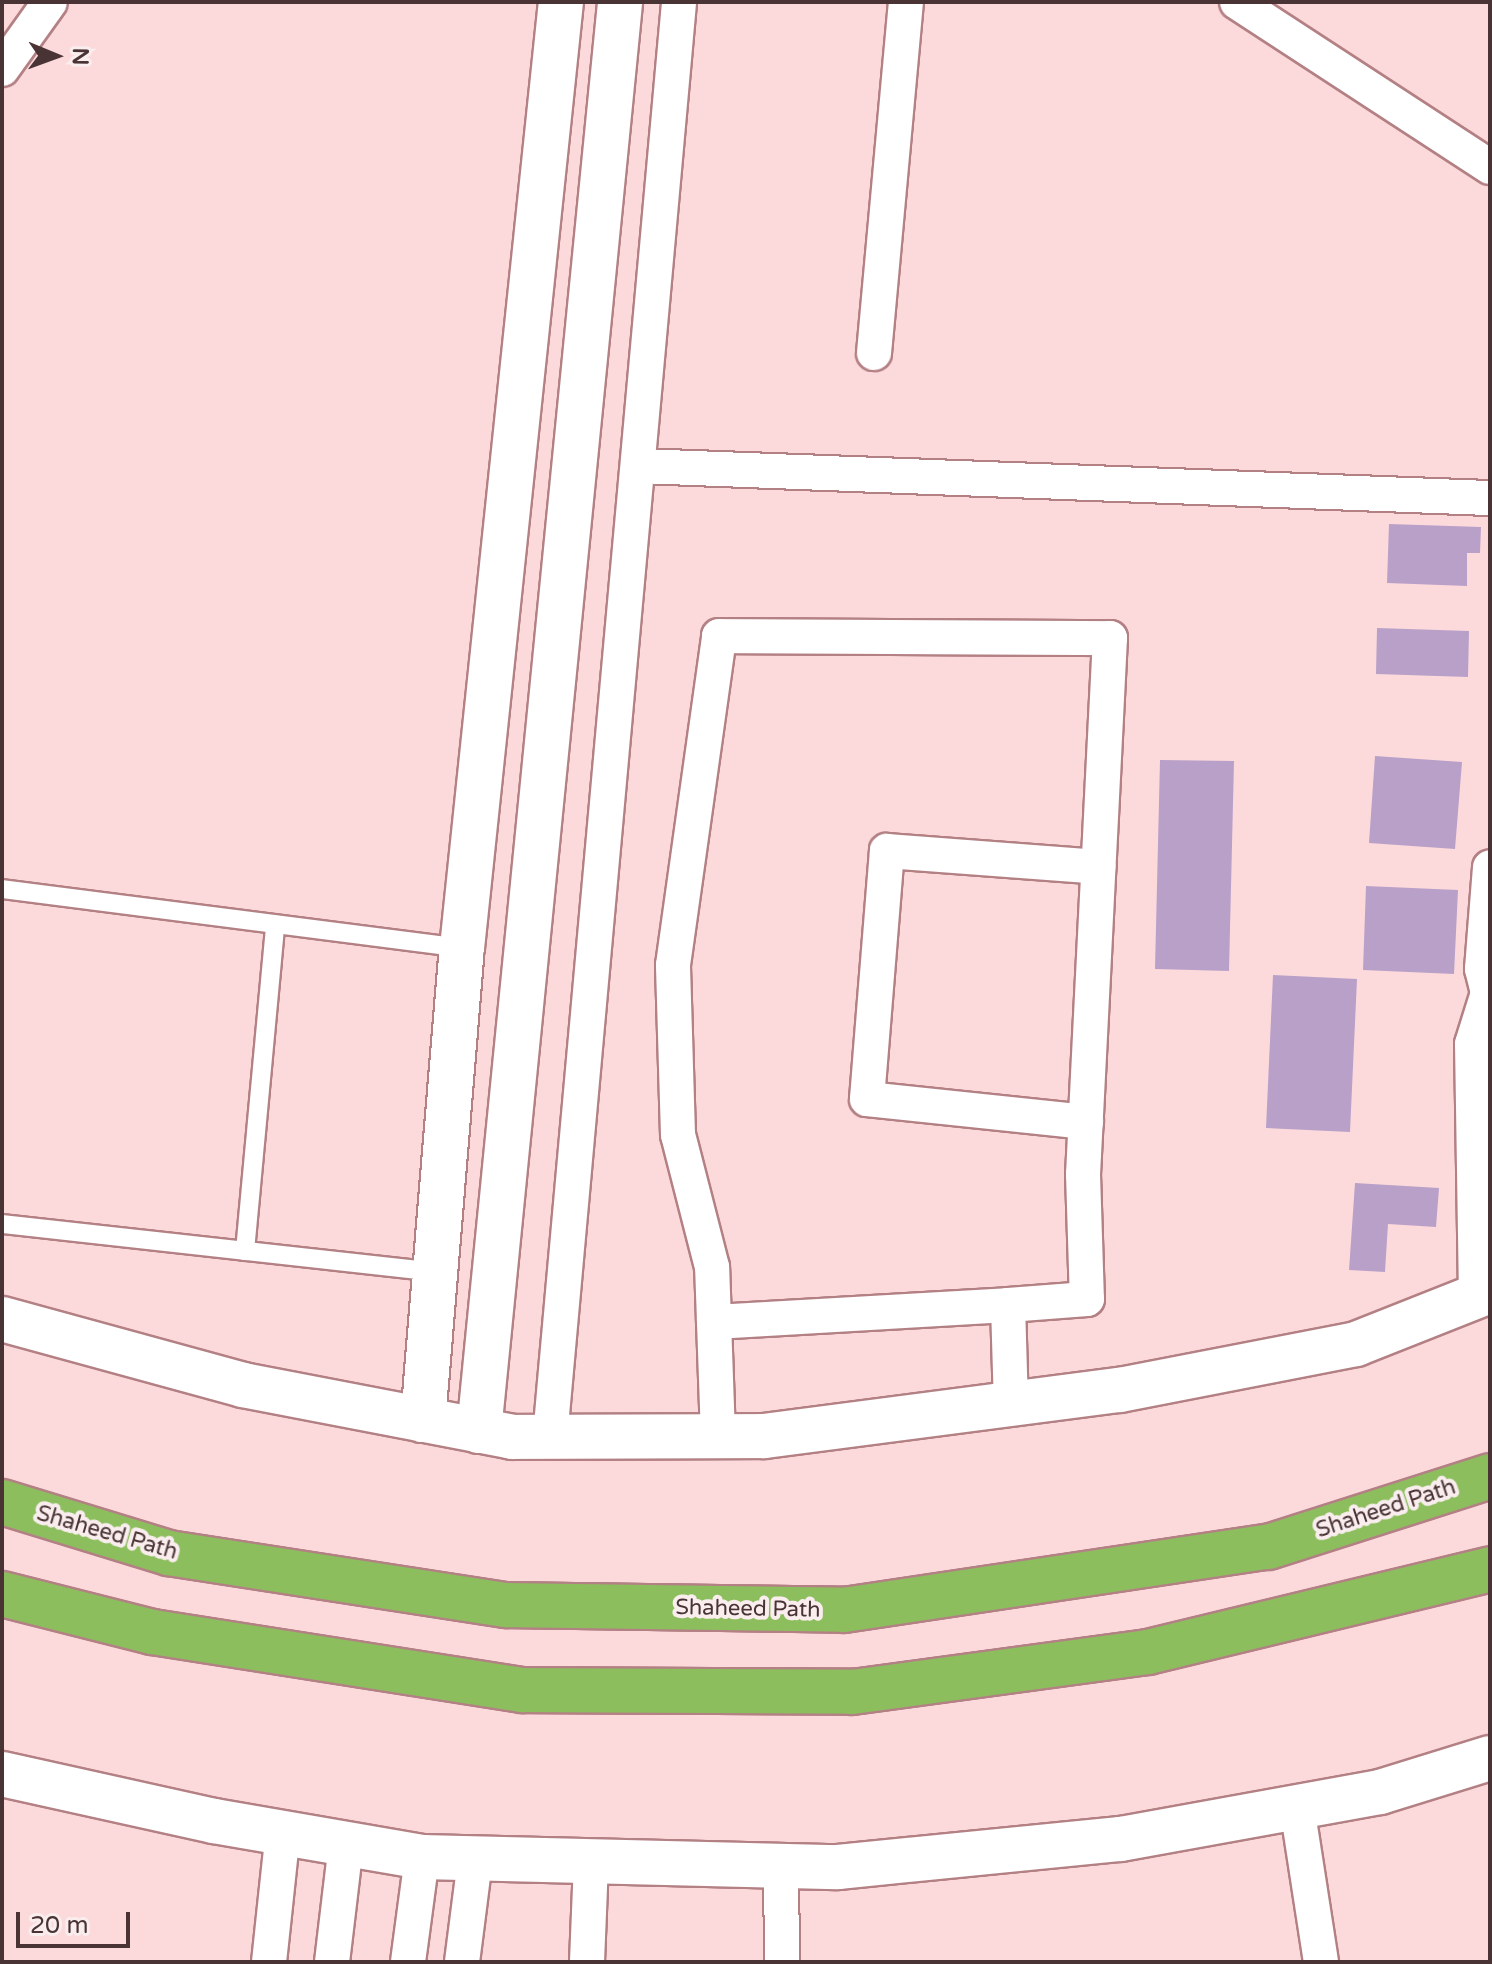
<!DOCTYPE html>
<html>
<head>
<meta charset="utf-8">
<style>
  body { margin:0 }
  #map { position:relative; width:1492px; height:1964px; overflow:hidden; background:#fcdadc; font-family:"Varela Round",sans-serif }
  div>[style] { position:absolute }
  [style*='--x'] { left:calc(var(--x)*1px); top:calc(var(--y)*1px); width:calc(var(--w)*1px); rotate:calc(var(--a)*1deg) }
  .building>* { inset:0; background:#b9a0c8 }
  .roads { filter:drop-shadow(2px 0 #b38084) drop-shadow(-2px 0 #b38084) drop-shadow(0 2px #b38084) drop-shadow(0 -2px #b38084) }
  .service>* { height:18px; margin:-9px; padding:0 9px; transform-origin:9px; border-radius:9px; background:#fff }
  .minor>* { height:34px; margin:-17px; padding:0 17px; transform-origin:17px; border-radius:17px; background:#fff }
  .tertiary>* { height:44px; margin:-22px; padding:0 22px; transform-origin:22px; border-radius:22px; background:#fff }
  .trunk>* { height:44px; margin:-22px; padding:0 22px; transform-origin:22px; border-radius:22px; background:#8cbe5e }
  span { translate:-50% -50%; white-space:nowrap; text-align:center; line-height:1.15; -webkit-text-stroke:8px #f9edee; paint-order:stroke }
  .street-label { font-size:22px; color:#493335 }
  .frame { position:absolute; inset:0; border:4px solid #493335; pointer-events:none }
  .north { position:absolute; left:16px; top:16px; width:80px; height:80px; -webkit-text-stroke:6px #f9edee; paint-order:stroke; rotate:91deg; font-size:22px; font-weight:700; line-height:32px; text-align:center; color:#493335 }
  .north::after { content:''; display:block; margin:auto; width:28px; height:36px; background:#493335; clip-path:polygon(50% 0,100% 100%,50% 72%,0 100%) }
  .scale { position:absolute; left:16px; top:1912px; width:114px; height:36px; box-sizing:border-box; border:4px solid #493335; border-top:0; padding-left:10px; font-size:24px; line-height:28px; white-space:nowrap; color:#493335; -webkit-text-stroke:6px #f9edee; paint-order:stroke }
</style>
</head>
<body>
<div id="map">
  <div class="building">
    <i style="clip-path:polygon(1389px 524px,1481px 527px,1480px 553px,1467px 553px,1467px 586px,1387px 583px)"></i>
    <i style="clip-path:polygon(1377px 628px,1469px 631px,1468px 677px,1376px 674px)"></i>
    <i style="clip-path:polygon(1375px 756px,1462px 762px,1455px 849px,1369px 843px)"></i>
    <i style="clip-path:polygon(1160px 760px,1234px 761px,1229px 971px,1155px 969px)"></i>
    <i style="clip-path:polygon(1366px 886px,1458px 890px,1454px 974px,1363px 970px)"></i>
    <i style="clip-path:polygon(1273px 975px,1357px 979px,1350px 1132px,1266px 1128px)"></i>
    <i style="clip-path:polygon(1355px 1183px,1439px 1188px,1436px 1227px,1388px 1224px,1385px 1272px,1349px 1270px)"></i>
  </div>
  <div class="roads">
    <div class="service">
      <i style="--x:2;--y:889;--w:464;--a:7.3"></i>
      <i style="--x:2;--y:1224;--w:437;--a:6.3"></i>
      <i style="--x:245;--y:1251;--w:327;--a:-84.7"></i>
    </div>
    <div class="minor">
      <i style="--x:1237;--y:2;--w:302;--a:33.1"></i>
      <i style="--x:2;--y:69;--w:82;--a:-54.4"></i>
      <i style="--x:874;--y:353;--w:352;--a:-84.8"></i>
      <i style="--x:640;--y:466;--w:851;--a:2.16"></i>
      <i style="--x:1086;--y:1122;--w:220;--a:-174"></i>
      <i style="--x:867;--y:1099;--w:249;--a:-85.4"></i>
      <i style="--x:887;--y:851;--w:212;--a:4.3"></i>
      <i style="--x:1476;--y:1297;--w:253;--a:-90.9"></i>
      <i style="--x:1472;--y:1044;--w:53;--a:-72.6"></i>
      <i style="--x:1488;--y:993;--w:25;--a:-104"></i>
      <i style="--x:1482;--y:969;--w:102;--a:-85.5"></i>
      <i style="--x:714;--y:1322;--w:294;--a:-3.3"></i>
      <i style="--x:718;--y:1436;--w:169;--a:-92"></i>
      <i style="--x:712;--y:1267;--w:136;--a:-104.4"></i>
      <i style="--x:678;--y:1135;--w:170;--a:-91.7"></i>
      <i style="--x:673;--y:965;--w:332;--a:-82"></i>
      <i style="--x:719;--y:636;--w:391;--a:0.3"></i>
      <i style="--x:1110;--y:638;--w:537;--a:92.88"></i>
      <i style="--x:1083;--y:1174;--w:125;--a:88.2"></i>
      <i style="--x:1087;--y:1299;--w:79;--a:175.7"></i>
      <i style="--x:1008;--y:1305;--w:99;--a:88.3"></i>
      <i style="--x:550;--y:1437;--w:1441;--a:-84.86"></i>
      <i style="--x:1297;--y:1807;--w:157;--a:81.2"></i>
      <i style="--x:781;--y:1866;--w:96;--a:89.4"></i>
      <i style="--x:269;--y:1962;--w:131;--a:-83.9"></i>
      <i style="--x:332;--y:1962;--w:119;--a:-83.2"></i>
      <i style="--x:408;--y:1962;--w:106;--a:-82.4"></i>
      <i style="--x:462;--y:1962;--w:103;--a:-82.7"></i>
      <i style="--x:587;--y:1962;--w:100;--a:-87.7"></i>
    </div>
    <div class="tertiary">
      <i style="--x:2;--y:1319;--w:250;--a:15.3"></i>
      <i style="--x:243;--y:1385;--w:274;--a:10.9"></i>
      <i style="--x:512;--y:1437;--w:252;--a:-0.2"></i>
      <i style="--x:764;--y:1436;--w:359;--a:-7.4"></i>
      <i style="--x:1120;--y:1390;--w:240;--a:-11"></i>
      <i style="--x:1356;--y:1344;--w:144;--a:-21.6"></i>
      <i style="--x:423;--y:1420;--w:474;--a:-85.3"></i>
      <i style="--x:462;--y:948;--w:951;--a:-84.03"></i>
      <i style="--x:479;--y:1431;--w:1436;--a:-84.36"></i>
      <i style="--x:2;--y:1774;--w:217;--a:12.5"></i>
      <i style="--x:214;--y:1821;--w:211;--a:9.8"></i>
      <i style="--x:422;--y:1857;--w:416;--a:1.4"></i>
      <i style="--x:838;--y:1867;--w:284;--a:-5.7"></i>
      <i style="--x:1121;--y:1839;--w:263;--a:-10.3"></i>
      <i style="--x:1380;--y:1792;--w:115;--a:-17.2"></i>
    </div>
    <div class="trunk">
      <i style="--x:2;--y:1502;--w:175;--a:17"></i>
      <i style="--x:169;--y:1553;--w:341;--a:8.8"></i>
      <i style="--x:506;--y:1605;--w:338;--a:0.8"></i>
      <i style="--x:844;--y:1610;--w:429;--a:-8.5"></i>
      <i style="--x:1268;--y:1547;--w:233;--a:-17.7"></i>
      <i style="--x:2;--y:1594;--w:155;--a:14.2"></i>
      <i style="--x:152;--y:1632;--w:375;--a:8.9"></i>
      <i style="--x:522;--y:1690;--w:330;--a:0.3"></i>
      <i style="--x:852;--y:1692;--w:299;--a:-7.7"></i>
      <i style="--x:1148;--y:1652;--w:352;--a:-13.6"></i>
    </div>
  </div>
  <div class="street-label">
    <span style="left:1386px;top:1509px;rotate:-18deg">Shaheed Path</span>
    <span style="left:107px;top:1533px;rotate:16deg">Shaheed Path</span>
    <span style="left:748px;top:1609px;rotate:1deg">Shaheed Path</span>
  </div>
  <div class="frame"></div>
  <div class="north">N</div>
  <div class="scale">20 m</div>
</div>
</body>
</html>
